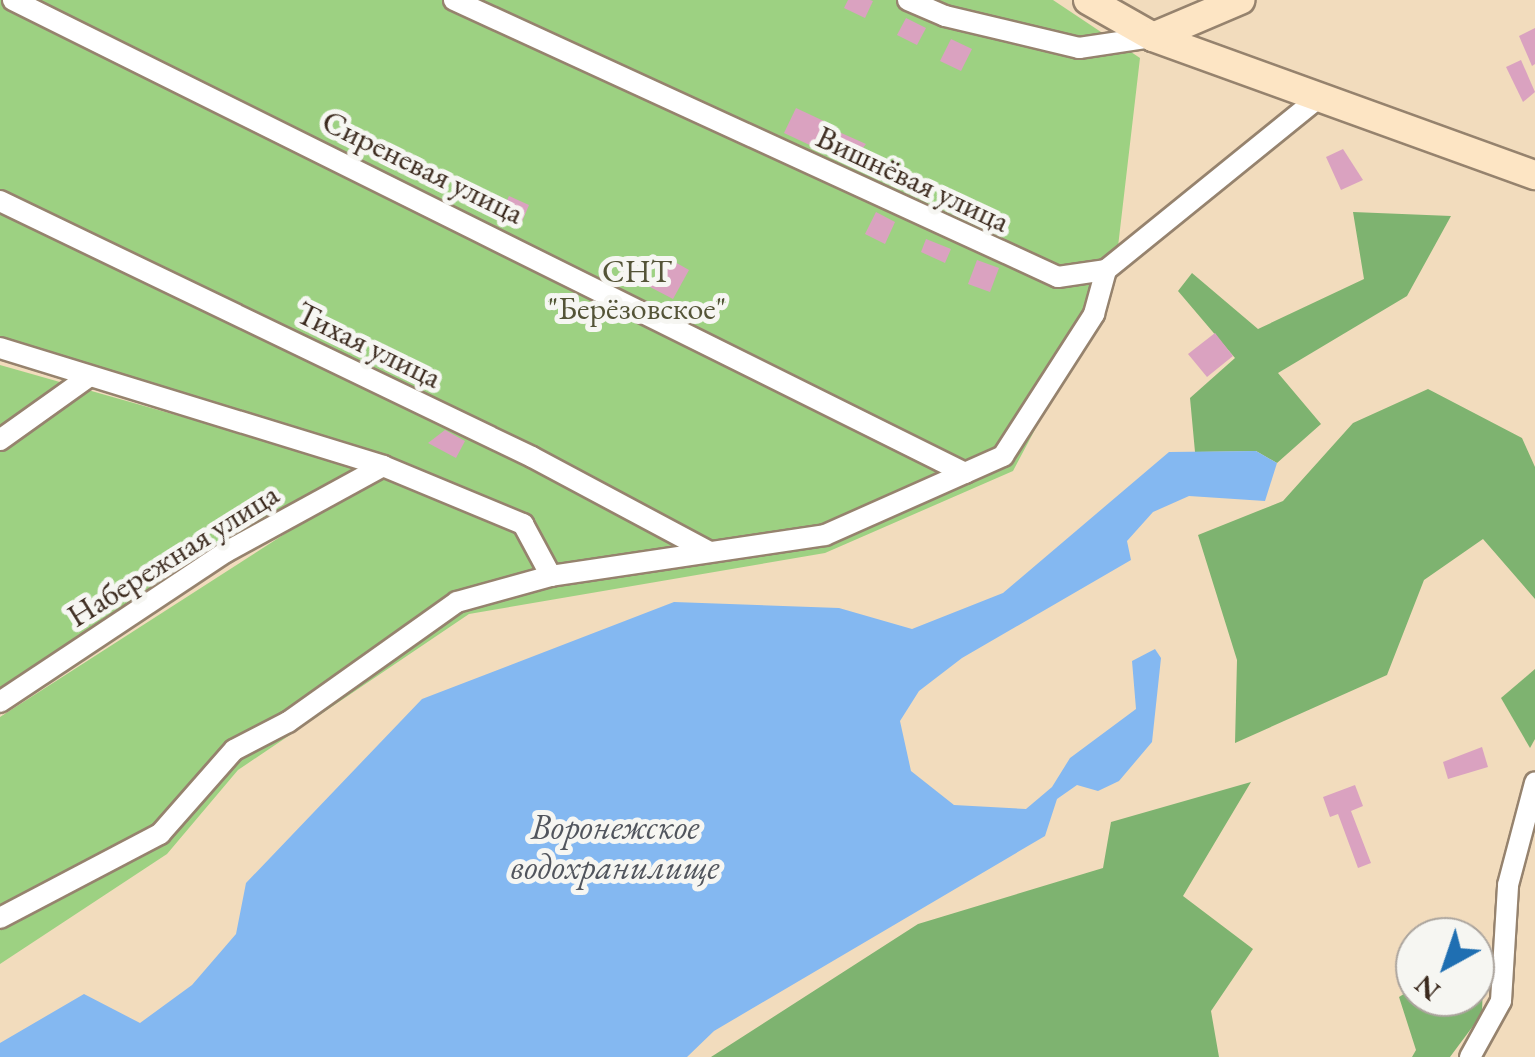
<!DOCTYPE html>
<html>
<head>
<meta charset="utf-8">
<style>
  body { margin:0 }
  #map { position:relative; width:1535px; height:1057px; overflow:hidden; background:#f2dcbd; font-family:"EB Garamond",serif }
  div>[style] { position:absolute }
  [style*='--x'] { left:calc(var(--x)*1px); top:calc(var(--y)*1px); width:calc(var(--w)*1px); rotate:calc(var(--a)*1deg) }
  .green>* { inset:0; background:#9dd182 }
  .forest>* { inset:0; background:#7eb370 }
  .water>* { inset:0; background:#84b8f1 }
  .building>* { inset:0; background:#daa2c0 }
  .roads { filter:drop-shadow(2px 0 #96836e) drop-shadow(-2px 0 #96836e) drop-shadow(0 2px #96836e) drop-shadow(0 -2px #96836e) }
  .street>* { height:20px; margin:-10px; padding:0 10px; transform-origin:10px; border-radius:10px; background:#fff }
  .secondary>* { height:28px; margin:-14px; padding:0 14px; transform-origin:14px; border-radius:14px; background:#fde5c4 }
  span { translate:-50% -50%; white-space:nowrap; text-align:center; line-height:1.15; -webkit-text-stroke:10px #f6f6f2; paint-order:stroke }
  .street-label { font-size:32px; color:#3b2a1e }
  .park-label { font-size:32px; color:#545437 }
  .water-label { font-size:35px; color:#51555d; font-style:italic }
  .north { position:absolute; left:1395px; top:917px; width:100px; height:100px; box-sizing:border-box; background:#f6f6f2; border:2px solid #aba49d; border-radius:50%; rotate:220deg; font-size:28px; font-weight:700; line-height:40px; text-align:center; color:#3b2a1e }
  .north::after { content:''; display:block; margin:auto; width:35px; height:45px; background:#1f6fb2; clip-path:polygon(50% 0,100% 100%,50% 72%,0 100%) }
</style>
</head>
<body>
<div id="map">
  <div class="green">
    <i style="clip-path:polygon(0 0,1053px 0,1140px 58px,1114px 281px,1013px 471px,825px 553px,469px 614px,238px 770px,167px 854px,0 964px,0 717px,395px 463px,0 356px)"></i>
    <i style="clip-path:polygon(0 365px,363px 468px,0 706px)"></i>
  </div>
  <div class="forest">
    <i style="clip-path:polygon(1353px 212px,1451px 216px,1407px 296px,1278px 373px,1321px 424px,1277px 463px,1256px 451px,1195px 452px,1190px 398px,1235px 358px,1178px 291px,1192px 273px,1258px 329px,1364px 279px)"></i>
    <i style="clip-path:polygon(1428px 389px,1522px 438px,1535px 467px,1535px 599px,1483px 539px,1424px 580px,1387px 675px,1235px 743px,1237px 660px,1198px 535px,1283px 501px,1353px 423px)"></i>
    <i style="clip-path:polygon(1535px 669px,1535px 739px,1530px 748px,1501px 698px)"></i>
    <i style="clip-path:polygon(1251px 782px,1183px 896px,1253px 949px,1211px 1011px,1219px 1057px,711px 1057px,918px 924px,1103px 868px,1111px 822px)"></i>
    <i style="clip-path:polygon(1484px 946px,1482px 1014px,1450px 1057px,1412px 1057px,1416px 1050px,1399px 997px,1415px 987px,1415px 997px,1475px 997px,1475px 951px)"></i>
  </div>
  <div class="water">
    <i style="clip-path:polygon(1256px 451px,1277px 463px,1265px 501px,1189px 496px,1153px 512px,1127px 541px,1131px 560px,962px 658px,919px 691px,900px 721px,911px 771px,954px 805px,1026px 809px,1052px 787px,1070px 758px,1136px 709px,1132px 661px,1155px 649px,1161px 658px,1152px 742px,1119px 781px,1098px 791px,1077px 785px,1057px 799px,1045px 836px,714px 1031px,687px 1057px,0 1057px,0 1043px,84px 994px,140px 1023px,192px 985px,236px 934px,246px 883px,422px 699px,674px 602px,839px 608px,912px 629px,1003px 593px,1169px 452px)"></i>
  </div>
  <div class="building">
    <i style="clip-path:polygon(848px 0,870px 0,873px 1px,865px 18px,844px 8px)"></i>
    <i style="clip-path:polygon(906px 18px,926px 28px,917px 45px,897px 35px)"></i>
    <i style="clip-path:polygon(1535px 28px,1535px 64px,1532px 66px,1519px 36px)"></i>
    <i style="clip-path:polygon(951px 39px,972px 49px,961px 71px,940px 61px)"></i>
    <i style="clip-path:polygon(1521px 60px,1535px 92px,1523px 102px,1506px 67px)"></i>
    <i style="clip-path:polygon(796px 108px,828px 123px,816px 148px,784px 133px)"></i>
    <i style="clip-path:polygon(839px 132px,866px 144px,850px 164px,830px 151px)"></i>
    <i style="clip-path:polygon(1343px 149px,1363px 180px,1341px 190px,1326px 157px)"></i>
    <i style="clip-path:polygon(509px 196px,529px 205px,521px 224px,500px 215px)"></i>
    <i style="clip-path:polygon(876px 212px,895px 222px,885px 244px,865px 234px)"></i>
    <i style="clip-path:polygon(926px 239px,951px 249px,945px 263px,921px 252px)"></i>
    <i style="clip-path:polygon(666px 257px,689px 270px,673px 299px,650px 287px)"></i>
    <i style="clip-path:polygon(977px 260px,999px 268px,990px 292px,968px 284px)"></i>
    <i style="clip-path:polygon(1215px 333px,1233px 356px,1207px 377px,1188px 354px)"></i>
    <i style="clip-path:polygon(445px 430px,465px 441px,456px 458px,428px 443px)"></i>
    <i style="clip-path:polygon(1482px 747px,1488px 767px,1448px 779px,1443px 762px)"></i>
    <i style="clip-path:polygon(1355px 785px,1363px 806px,1351px 811px,1371px 863px,1358px 868px,1338px 814px,1330px 817px,1323px 797px)"></i>
  </div>
  <div class="roads">
    <div class="street">
      <i style="--x:13;--y:0;--w:1063;--a:26.42"></i>
      <i style="--x:454;--y:0;--w:664;--a:24.64"></i>
      <i style="--x:1058;--y:277;--w:49;--a:-8.3"></i>
      <i style="--x:1106;--y:270;--w:270;--a:-39"></i>
      <i style="--x:908;--y:0;--w:40;--a:23.4"></i>
      <i style="--x:945;--y:16;--w:138;--a:13.4"></i>
      <i style="--x:1079;--y:48;--w:75;--a:-8.5"></i>
      <i style="--x:0;--y:201;--w:590;--a:25.7"></i>
      <i style="--x:532;--y:457;--w:200;--a:28.1"></i>
      <i style="--x:0;--y:348;--w:401;--a:17.1"></i>
      <i style="--x:383;--y:466;--w:152;--a:22.5"></i>
      <i style="--x:523;--y:524;--w:59;--a:61.7"></i>
      <i style="--x:0;--y:440;--w:107;--a:-35.5"></i>
      <i style="--x:0;--y:702;--w:271;--a:-33.6"></i>
      <i style="--x:226;--y:552;--w:179;--a:-28.7"></i>
      <i style="--x:0;--y:918;--w:181;--a:-27.7"></i>
      <i style="--x:160;--y:834;--w:112;--a:-48.6"></i>
      <i style="--x:234;--y:750;--w:61;--a:-27.4"></i>
      <i style="--x:288;--y:722;--w:207;--a:-35.4"></i>
      <i style="--x:457;--y:602;--w:98;--a:-15.5"></i>
      <i style="--x:551;--y:576;--w:277;--a:-8.5"></i>
      <i style="--x:825;--y:535;--w:195;--a:-23.9"></i>
      <i style="--x:1003;--y:456;--w:169;--a:-57.3"></i>
      <i style="--x:1094;--y:314;--w:46;--a:-74.7"></i>
      <i style="--x:1470;--y:1057;--w:64;--a:-61"></i>
      <i style="--x:1501;--y:1001;--w:116;--a:-86.5"></i>
      <i style="--x:1508;--y:885;--w:106;--a:-75.2"></i>
    </div>
    <div class="secondary">
      <i style="--x:1088;--y:0;--w:75;--a:29.6"></i>
      <i style="--x:1153;--y:37;--w:406;--a:19.9"></i>
      <i style="--x:1153;--y:37;--w:95;--a:-23"></i>
    </div>
  </div>
  <div class="street-label">
    <span style="left:423px;top:167px;rotate:26deg">Сиреневая улица</span>
    <span style="left:913px;top:179px;rotate:25deg">Вишнёвая улица</span>
    <span style="left:369px;top:345px;rotate:26deg">Тихая улица</span>
    <span style="left:173px;top:555px;rotate:-32deg">Набережная улица</span>
  </div>
  <div class="park-label">
    <span style="left:637px;top:290px">СНТ<br>"Берёзовское"</span>
  </div>
  <div class="water-label">
    <span style="left:615px;top:847px">Воронежское<br>водохранилище</span>
  </div>
  <div class="north">N</div>
</div>
</body>
</html>
